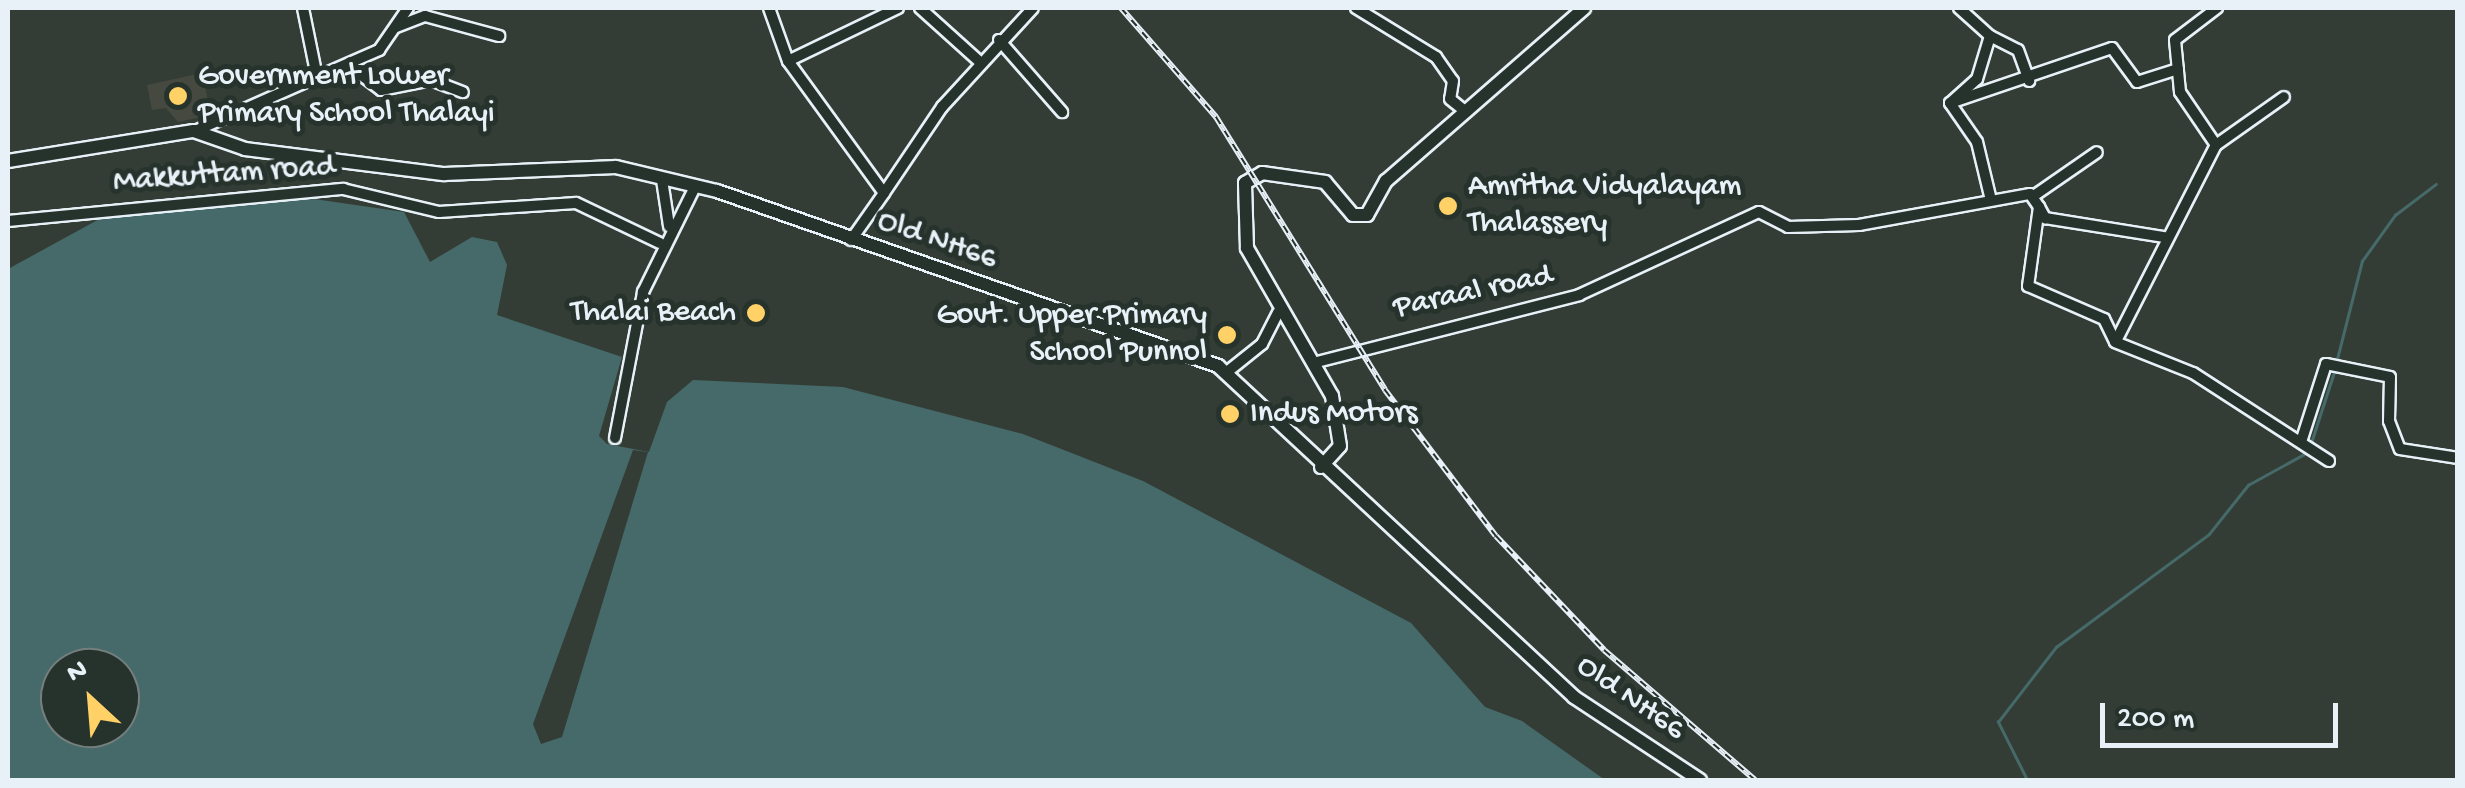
<!DOCTYPE html>
<html>
<head>
<meta charset="utf-8">
<style>
  body { margin:0 }
  #map { position:relative; width:2465px; height:788px; overflow:hidden; background:#343d35; font-family:"Gochi Hand",sans-serif }
  div>[style] { position:absolute }
  [style*='--x'] { left:calc(var(--x)*1px); top:calc(var(--y)*1px); width:calc(var(--w)*1px); rotate:calc(var(--a)*1deg) }
  .built>* { inset:0; background:#45493f }
  .water>* { inset:0; background:#456a69 }
  .pier>* { inset:0; background:#343d35 }
  .stream>* { height:2.5px; margin:-1.25px; padding:0 1.25px; transform-origin:1.25px; border-radius:1.25px; background:#456a69 }
  .roads { filter:drop-shadow(2px 0 #e8f1f8) drop-shadow(-2px 0 #e8f1f8) drop-shadow(0 2px #e8f1f8) drop-shadow(0 -2px #e8f1f8) }
  .minor>* { height:10px; margin:-5px; padding:0 5px; transform-origin:5px; border-radius:5px; background:#26332d }
  .major>* { height:12px; margin:-6px; padding:0 6px; transform-origin:6px; border-radius:6px; background:#26332d }
  .rail>* { height:6px; margin-top:-3px; transform-origin:0; background:repeating-linear-gradient(90deg,#26332d 0 8px,#e8f1f8 0 16px); box-sizing:border-box; border-block:2px solid #e8f1f8 }
  .dots>* { width:28px; height:28px; translate:-50% -50%; box-sizing:border-box; border:5px solid #26332d; border-radius:50% }
  span { translate:-50% -50%; white-space:nowrap; text-align:center; line-height:1.15; -webkit-text-stroke:10px #26332d; paint-order:stroke }
  .poi-label { font-size:32px; color:#e8f1f8 }
  .left { translate:0 -50%; text-align:left }
  .right { translate:-100% -50%; text-align:right }
  .street-label { font-size:32px; color:#e8f1f8 }
  .frame { position:absolute; inset:0; border:10px solid #e8f1f8; pointer-events:none }
  .north { position:absolute; left:40px; top:648px; width:100px; height:100px; box-sizing:border-box; background:#26332d; border:2px solid #747f7e; border-radius:50%; rotate:334deg; font-size:28px; font-weight:700; line-height:40px; text-align:center; color:#e8f1f8 }
  .north::after { content:''; display:block; margin:auto; width:35px; height:45px; background:#ffd166; clip-path:polygon(50% 0,100% 100%,50% 72%,0 100%) }
  .scale { position:absolute; left:2100px; top:703px; width:238px; height:45px; box-sizing:border-box; border:5px solid #e8f1f8; border-top:0; padding-left:12px; font-size:30px; line-height:35px; white-space:nowrap; color:#e8f1f8; -webkit-text-stroke:8px #26332d; paint-order:stroke }
</style>
</head>
<body>
<div id="map">
  <div class="built">
    <i style="clip-path:polygon(202px 73px,211px 115px,178px 122px,166px 108px,152px 110px,147px 85px)"></i>
  </div>
  <div class="water">
    <i style="clip-path:polygon(evenodd,314px 199px,404px 212px,430px 262px,472px 237px,497px 242px,507px 265px,497px 315px,622px 357px,599px 436px,607px 444px,649px 452px,667px 402px,693px 380px,843px 387px,1023px 434px,1143px 481px,1411px 623px,1485px 707px,1522px 721px,1605px 780px,8px 780px,8px 269px,103px 217px,314px 199px,60px 668px,120px 668px,120px 728px,60px 728px,60px 668px)"></i>
  </div>
  <div class="pier">
    <i style="clip-path:polygon(633px 450px,648px 452px,562px 737px,541px 744px,533px 724px)"></i>
  </div>
  <div class="stream">
    <i style="--x:2337;--y:359;--w:101;--a:-75.7"></i>
    <i style="--x:2362;--y:261;--w:57;--a:-54.3"></i>
    <i style="--x:2395;--y:215;--w:51;--a:-37.1"></i>
    <i style="--x:2310;--y:446;--w:78;--a:-72"></i>
    <i style="--x:2027;--y:780;--w:65;--a:-116.6"></i>
    <i style="--x:1998;--y:722;--w:95;--a:-52.3"></i>
    <i style="--x:2056;--y:647;--w:190;--a:-36.4"></i>
    <i style="--x:2209;--y:534;--w:63;--a:-51.5"></i>
    <i style="--x:2248;--y:485;--w:66;--a:-28.9"></i>
  </div>
  <div class="roads">
    <div class="minor">
      <i style="--x:769;--y:8;--w:56;--a:70.3"></i>
      <i style="--x:788;--y:61;--w:163;--a:54"></i>
      <i style="--x:884;--y:193;--w:104;--a:-56"></i>
      <i style="--x:942;--y:107;--w:134;--a:-47.4"></i>
      <i style="--x:920;--y:8;--w:81;--a:42"></i>
      <i style="--x:1356;--y:8;--w:94;--a:31.5"></i>
      <i style="--x:1436;--y:57;--w:29;--a:55"></i>
      <i style="--x:1453;--y:81;--w:18;--a:99"></i>
      <i style="--x:1450;--y:99;--w:21;--a:39"></i>
      <i style="--x:1959;--y:8;--w:42;--a:42.1"></i>
      <i style="--x:1990;--y:36;--w:45;--a:106.8"></i>
      <i style="--x:1977;--y:79;--w:36;--a:138"></i>
      <i style="--x:1950;--y:103;--w:47;--a:55.3"></i>
      <i style="--x:1977;--y:142;--w:56;--a:76.5"></i>
      <i style="--x:396;--y:27;--w:31;--a:-21"></i>
      <i style="--x:425;--y:16;--w:77;--a:15.1"></i>
      <i style="--x:1990;--y:36;--w:31;--a:27"></i>
      <i style="--x:2018;--y:50;--w:33;--a:70"></i>
      <i style="--x:999;--y:40;--w:96;--a:48.8"></i>
      <i style="--x:788;--y:61;--w:122;--a:-25.7"></i>
      <i style="--x:352;--y:68;--w:36;--a:37"></i>
      <i style="--x:381;--y:90;--w:51;--a:-11.3"></i>
      <i style="--x:431;--y:80;--w:34;--a:21"></i>
      <i style="--x:317;--y:77;--w:68;--a:-23.5"></i>
      <i style="--x:379;--y:50;--w:51;--a:-55.4"></i>
      <i style="--x:1950;--y:103;--w:171;--a:-18.8"></i>
      <i style="--x:2112;--y:48;--w:42;--a:53.7"></i>
      <i style="--x:2137;--y:82;--w:43;--a:-17.6"></i>
      <i style="--x:195;--y:131;--w:133;--a:-23.9"></i>
      <i style="--x:317;--y:77;--w:70;--a:-101.5"></i>
      <i style="--x:2216;--y:145;--w:64;--a:-124.2"></i>
      <i style="--x:2180;--y:92;--w:52;--a:-95.5"></i>
      <i style="--x:2175;--y:40;--w:53;--a:-37.3"></i>
      <i style="--x:662;--y:180;--w:47;--a:81.3"></i>
      <i style="--x:2035;--y:195;--w:75;--a:-34.7"></i>
      <i style="--x:2039;--y:207;--w:13;--a:61"></i>
      <i style="--x:2045;--y:218;--w:121;--a:9.1"></i>
      <i style="--x:8;--y:221;--w:337;--a:-5.5"></i>
      <i style="--x:343;--y:189;--w:99;--a:13.5"></i>
      <i style="--x:439;--y:212;--w:137;--a:-3.8"></i>
      <i style="--x:576;--y:203;--w:93;--a:25.5"></i>
      <i style="--x:851;--y:240;--w:57;--a:-54.9"></i>
      <i style="--x:2116;--y:341;--w:220;--a:-63"></i>
      <i style="--x:2216;--y:145;--w:83;--a:-35.2"></i>
      <i style="--x:1313;--y:363;--w:275;--a:-14.3"></i>
      <i style="--x:1579;--y:295;--w:198;--a:-24.8"></i>
      <i style="--x:1759;--y:212;--w:33;--a:27"></i>
      <i style="--x:1788;--y:227;--w:71;--a:-1.6"></i>
      <i style="--x:1859;--y:225;--w:174;--a:-10.3"></i>
      <i style="--x:2030;--y:194;--w:16;--a:55"></i>
      <i style="--x:2039;--y:207;--w:80;--a:97.9"></i>
      <i style="--x:2028;--y:286;--w:83;--a:23.5"></i>
      <i style="--x:2104;--y:319;--w:25;--a:64"></i>
      <i style="--x:2115;--y:342;--w:84;--a:21.7"></i>
      <i style="--x:2193;--y:373;--w:162;--a:32.9"></i>
      <i style="--x:1227;--y:372;--w:45;--a:-38.7"></i>
      <i style="--x:1262;--y:344;--w:36;--a:-63"></i>
      <i style="--x:615;--y:438;--w:149;--a:-79.1"></i>
      <i style="--x:643;--y:292;--w:115;--a:-63.7"></i>
      <i style="--x:2301;--y:442;--w:82;--a:-72.2"></i>
      <i style="--x:2326;--y:364;--w:65;--a:11.5"></i>
      <i style="--x:2390;--y:377;--w:44;--a:91.3"></i>
      <i style="--x:2389;--y:421;--w:30;--a:69"></i>
      <i style="--x:2400;--y:449;--w:59;--a:8.8"></i>
    </div>
    <div class="major">
      <i style="--x:8;--y:161;--w:188;--a:-9.2"></i>
      <i style="--x:194;--y:131;--w:54;--a:19.4"></i>
      <i style="--x:245;--y:149;--w:201;--a:7.2"></i>
      <i style="--x:444;--y:174;--w:172;--a:-2.3"></i>
      <i style="--x:616;--y:167;--w:104;--a:13.4"></i>
      <i style="--x:717;--y:191;--w:531;--a:19.25"></i>
      <i style="--x:1218;--y:366;--w:486;--a:42.9"></i>
      <i style="--x:1574;--y:697;--w:151;--a:33.4"></i>
      <i style="--x:1321;--y:467;--w:28;--a:-48"></i>
      <i style="--x:1340;--y:446;--w:51;--a:-99.1"></i>
      <i style="--x:1332;--y:396;--w:171;--a:-119.9"></i>
      <i style="--x:1247;--y:248;--w:65;--a:-91.8"></i>
      <i style="--x:1245;--y:183;--w:20;--a:-30"></i>
      <i style="--x:1262;--y:173;--w:64;--a:8.1"></i>
      <i style="--x:1325;--y:182;--w:43;--a:49.7"></i>
      <i style="--x:1353;--y:215;--w:14;--a:0"></i>
      <i style="--x:1367;--y:215;--w:39;--a:-61"></i>
      <i style="--x:1386;--y:181;--w:263;--a:-41.1"></i>
    </div>
  </div>
  <div class="rail">
    <i style="--x:1121;--y:8;--w:145;--a:48.9"></i>
    <i style="--x:1216;--y:117;--w:321;--a:58.2"></i>
    <i style="--x:1385;--y:390;--w:183;--a:52.8"></i>
    <i style="--x:1496;--y:536;--w:157;--a:46.5"></i>
    <i style="--x:1604;--y:650;--w:199;--a:40.7"></i>
  </div>
  <div class="dots">
    <i style="left:178px;top:96px;background:#ffd166"></i>
    <i style="left:1448px;top:206px;background:#ffd166"></i>
    <i style="left:756px;top:313px;background:#ffd166"></i>
    <i style="left:1227px;top:335px;background:#ffd166"></i>
    <i style="left:1230px;top:414px;background:#ffd166"></i>
  </div>
  <div class="poi-label">
    <span class="left" style="left:198px;top:96px">Government Lower<br>Primary School Thalayi</span>
    <span class="left" style="left:1468px;top:206px">Amritha Vidyalayam<br>Thalassery</span>
    <span class="right" style="left:736px;top:313px">Thalai Beach</span>
    <span class="right" style="left:1207px;top:335px">Govt. Upper Primary<br>School Punnol</span>
    <span class="left" style="left:1250px;top:414px">Indus Motors</span>
  </div>
  <div class="street-label">
    <span style="left:224px;top:175px;rotate:-4deg">Makkuttam road</span>
    <span style="left:937px;top:241px;rotate:19deg">Old NH66</span>
    <span style="left:1473px;top:293px;rotate:-12deg">Paraal road</span>
    <span style="left:1630px;top:699px;rotate:35deg">Old NH66</span>
  </div>
  <div class="frame"></div>
  <div class="north">N</div>
  <div class="scale">200 m</div>
</div>
</body>
</html>
